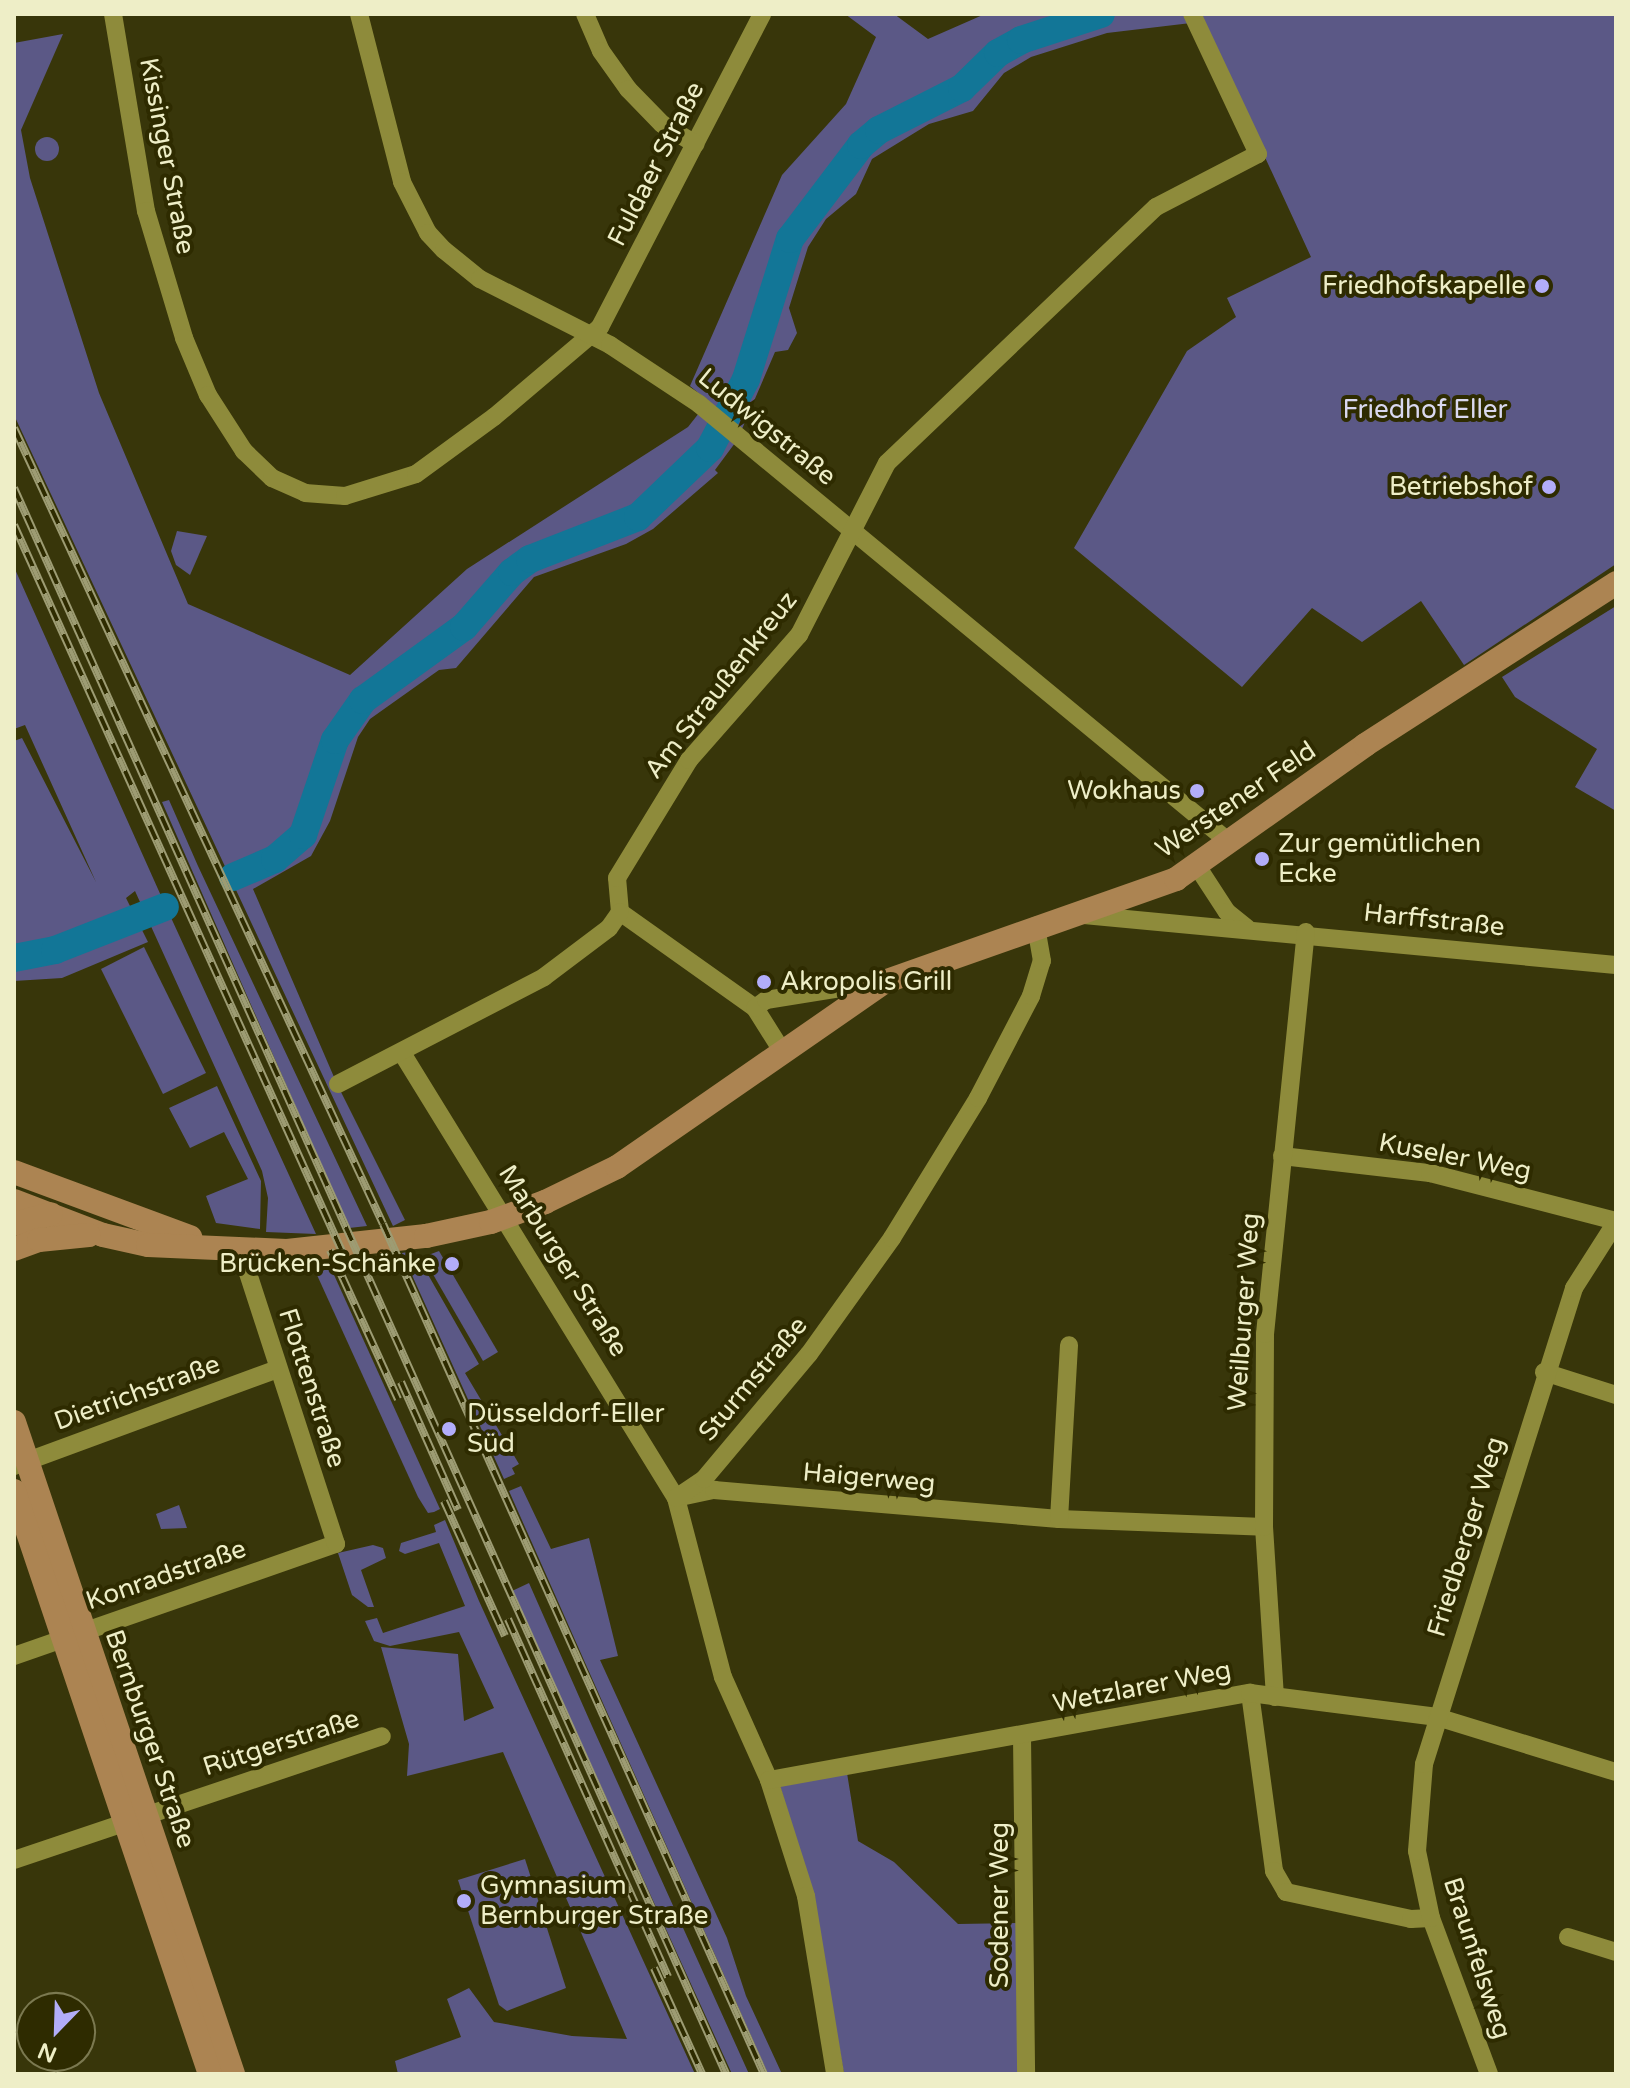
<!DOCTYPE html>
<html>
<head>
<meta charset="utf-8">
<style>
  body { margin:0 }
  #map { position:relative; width:1630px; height:2088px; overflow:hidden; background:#38360a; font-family:"Varela Round",sans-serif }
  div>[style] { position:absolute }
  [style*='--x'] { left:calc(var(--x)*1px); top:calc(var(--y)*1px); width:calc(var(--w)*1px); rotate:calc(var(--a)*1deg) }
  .green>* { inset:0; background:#5b5886 }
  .round { border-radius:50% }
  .river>* { height:28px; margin:-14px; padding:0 14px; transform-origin:14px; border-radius:14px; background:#127697 }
  .minor>* { height:18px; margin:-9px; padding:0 9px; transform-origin:9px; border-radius:9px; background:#8e8b3b }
  .major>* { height:24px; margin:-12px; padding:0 12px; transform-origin:12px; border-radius:12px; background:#ac8452 }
  .rail>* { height:8px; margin-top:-4px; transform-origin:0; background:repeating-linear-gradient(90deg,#2e2b00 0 15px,#9d9c73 0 30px); box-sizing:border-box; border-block:2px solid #9d9c73 }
  .dots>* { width:22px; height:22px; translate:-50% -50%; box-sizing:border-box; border:4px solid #2e2b00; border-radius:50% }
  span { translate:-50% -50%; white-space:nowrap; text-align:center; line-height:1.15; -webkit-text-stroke:8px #2e2b00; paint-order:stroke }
  .street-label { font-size:26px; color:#eeeec7 }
  .poi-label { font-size:26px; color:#eeeec7 }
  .right { translate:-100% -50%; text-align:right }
  .left { translate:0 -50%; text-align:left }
  .park-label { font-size:26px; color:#d9d8ef }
  .frame { position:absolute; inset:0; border:16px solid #eeeec7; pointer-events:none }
  .north { position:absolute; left:16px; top:1992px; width:80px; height:80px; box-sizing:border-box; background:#2e2b00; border:2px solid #7b7950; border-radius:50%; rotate:203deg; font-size:22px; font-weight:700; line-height:32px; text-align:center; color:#eeeec7 }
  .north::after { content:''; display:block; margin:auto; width:28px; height:36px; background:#b2adf9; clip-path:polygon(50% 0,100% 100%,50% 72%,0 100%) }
</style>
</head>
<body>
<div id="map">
  <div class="green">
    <i style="clip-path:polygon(845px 14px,894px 14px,928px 39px,985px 14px,1187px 14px,1191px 23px,1107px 33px,1031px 57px,1004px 73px,973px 111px,929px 124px,872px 159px,856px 194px,826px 219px,808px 247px,789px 308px,797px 333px,788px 350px,775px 352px,742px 429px,690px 386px,782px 175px,846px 104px,876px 37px)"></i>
    <i style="clip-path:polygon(1199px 14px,1616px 14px,1616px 564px,1464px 665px,1421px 601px,1362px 642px,1312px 608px,1242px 687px,1074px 548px,1187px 351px,1236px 317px,1227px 298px,1311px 257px)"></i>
    <i style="clip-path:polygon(63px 34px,21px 130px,30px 178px,99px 393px,188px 604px,350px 675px,467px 569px,688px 427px,699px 413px,735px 443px,715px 470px,718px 473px,653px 529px,626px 544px,534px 577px,456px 668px,439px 670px,370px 719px,358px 737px,330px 821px,311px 856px,253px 889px,337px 1084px,405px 1220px,393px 1226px,14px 415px,14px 43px)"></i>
    <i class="round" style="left:35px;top:137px;width:24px;height:24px"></i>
    <i style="clip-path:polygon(177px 531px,207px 536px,190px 575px,176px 565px,171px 551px)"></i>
    <i style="clip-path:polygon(14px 567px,162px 898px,316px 1234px,266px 1232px,268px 1198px,262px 1171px,135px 891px,126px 898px,148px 942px,62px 978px,14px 981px,14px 741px,22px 738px,96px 882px,25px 725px,14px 729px)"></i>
    <i style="clip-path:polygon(1616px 606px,1616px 811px,1575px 787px,1597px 749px,1515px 697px,1502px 677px)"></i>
    <i style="clip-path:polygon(169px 800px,198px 866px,367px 1226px,349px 1228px,162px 802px)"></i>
    <i style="clip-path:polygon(144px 947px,206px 1073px,163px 1094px,101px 969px)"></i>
    <i style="clip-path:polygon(217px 1086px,261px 1181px,260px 1229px,216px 1223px,206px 1196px,248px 1179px,224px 1132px,190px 1148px,169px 1108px)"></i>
    <i style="clip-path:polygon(439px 1251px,498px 1352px,483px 1361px,423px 1257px)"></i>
    <i style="clip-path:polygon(408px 1252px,418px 1257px,479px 1364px,465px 1373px,519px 1464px,512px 1468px,515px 1474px,504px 1479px,402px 1253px)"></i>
    <i style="clip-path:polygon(330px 1266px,440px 1509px,434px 1512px,428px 1513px,418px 1497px,317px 1275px)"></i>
    <i style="clip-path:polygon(521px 1486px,551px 1549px,589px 1538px,618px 1656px,600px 1660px,727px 1938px,746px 1996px,782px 2074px,768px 2074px,610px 1719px,509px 1491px)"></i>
    <i style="clip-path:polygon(179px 1505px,187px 1528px,161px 1529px,156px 1514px)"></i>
    <i style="clip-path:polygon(445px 1520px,479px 1601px,695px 2074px,398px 2074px,395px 2061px,461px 2037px,447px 1999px,469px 1988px,494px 2022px,572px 2036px,627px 2039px,503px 1752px,407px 1776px,409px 1744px,381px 1647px,458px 1654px,464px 1721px,494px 1708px,459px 1632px,390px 1646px,374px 1641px,365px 1621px,377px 1618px,383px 1633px,465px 1606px,439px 1543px,405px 1554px,399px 1551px,401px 1543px,436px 1532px,434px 1525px)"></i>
    <i style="clip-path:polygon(373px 1545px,383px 1548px,386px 1558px,361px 1570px,374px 1607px,368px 1607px,352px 1595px,338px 1553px)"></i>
    <i style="clip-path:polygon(529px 1583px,592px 1726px,749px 2074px,732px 2074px,512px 1591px)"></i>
    <i style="clip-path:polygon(847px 1773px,858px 1841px,894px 1862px,958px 1924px,1020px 1923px,1021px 2074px,844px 2074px,811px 1891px,780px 1786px)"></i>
    <i style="clip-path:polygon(525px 1859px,566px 1988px,507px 2011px,499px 2005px,458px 1880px)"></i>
  </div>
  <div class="river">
    <i style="--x:233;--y:877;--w:46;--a:-23.2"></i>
    <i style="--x:275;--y:859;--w:37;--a:-41"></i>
    <i style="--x:303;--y:835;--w:100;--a:-71.4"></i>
    <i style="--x:335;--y:740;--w:49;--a:-55"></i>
    <i style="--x:363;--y:700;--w:125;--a:-35.9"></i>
    <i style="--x:464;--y:627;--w:73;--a:-48.9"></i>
    <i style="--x:512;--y:572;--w:22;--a:-36"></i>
    <i style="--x:530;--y:559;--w:116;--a:-21.3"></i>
    <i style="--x:638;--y:517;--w:100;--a:-43.8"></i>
    <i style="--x:710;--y:448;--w:78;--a:-62.4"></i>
    <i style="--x:746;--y:379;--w:147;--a:-72.6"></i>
    <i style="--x:790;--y:239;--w:118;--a:-52.9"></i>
    <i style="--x:861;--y:145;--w:23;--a:-40"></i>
    <i style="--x:879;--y:130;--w:93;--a:-26.8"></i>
    <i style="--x:962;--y:88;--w:50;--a:-44.2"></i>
    <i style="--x:998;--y:53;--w:26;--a:-29"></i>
    <i style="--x:1021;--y:40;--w:84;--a:-18"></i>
    <i style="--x:14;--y:958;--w:42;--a:-11"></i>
    <i style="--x:55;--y:950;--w:118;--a:-21.4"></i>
  </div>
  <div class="minor">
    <i style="--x:113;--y:14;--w:200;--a:80.5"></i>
    <i style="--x:146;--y:211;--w:133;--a:73.3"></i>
    <i style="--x:184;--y:338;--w:62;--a:67.2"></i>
    <i style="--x:208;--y:395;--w:67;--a:57.3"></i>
    <i style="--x:244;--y:451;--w:39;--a:44"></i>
    <i style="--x:272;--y:478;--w:36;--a:24"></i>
    <i style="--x:305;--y:493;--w:40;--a:4.3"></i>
    <i style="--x:345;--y:496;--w:74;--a:-17.2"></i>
    <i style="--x:416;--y:474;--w:97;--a:-36.2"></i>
    <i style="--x:494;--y:417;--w:139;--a:-40.3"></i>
    <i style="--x:600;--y:327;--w:352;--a:-62.6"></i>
    <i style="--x:359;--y:14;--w:173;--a:75.6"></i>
    <i style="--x:402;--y:182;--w:57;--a:63"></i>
    <i style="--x:428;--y:233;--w:23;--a:47"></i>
    <i style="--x:444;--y:250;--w:46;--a:38.9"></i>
    <i style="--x:480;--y:279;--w:146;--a:26.9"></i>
    <i style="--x:610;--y:345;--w:107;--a:33.5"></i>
    <i style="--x:699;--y:404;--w:688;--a:39.57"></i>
    <i style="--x:585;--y:14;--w:40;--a:66.6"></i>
    <i style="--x:601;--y:51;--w:47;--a:54.6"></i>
    <i style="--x:628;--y:89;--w:49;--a:45.8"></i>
    <i style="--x:662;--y:124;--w:39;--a:31"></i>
    <i style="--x:1197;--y:866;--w:55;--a:56.9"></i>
    <i style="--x:1227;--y:912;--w:26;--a:39"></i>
    <i style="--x:620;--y:912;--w:34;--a:-95"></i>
    <i style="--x:617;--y:878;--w:138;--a:-58.6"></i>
    <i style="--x:689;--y:760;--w:167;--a:-48.7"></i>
    <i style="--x:799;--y:635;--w:193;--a:-62.9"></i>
    <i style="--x:887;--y:463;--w:371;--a:-43.6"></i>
    <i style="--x:1156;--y:207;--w:115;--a:-27.5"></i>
    <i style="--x:1258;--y:154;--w:155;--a:-115.2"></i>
    <i style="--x:620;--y:912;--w:166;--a:35.4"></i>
    <i style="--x:755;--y:1008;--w:54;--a:57.8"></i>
    <i style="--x:1084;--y:915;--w:534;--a:5.37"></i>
    <i style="--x:755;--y:1008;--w:14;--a:-36"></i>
    <i style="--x:766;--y:1000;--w:77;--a:-9"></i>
    <i style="--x:842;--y:988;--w:19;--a:36"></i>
    <i style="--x:402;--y:1053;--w:523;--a:58.38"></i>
    <i style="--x:676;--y:1498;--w:185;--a:75.3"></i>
    <i style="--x:723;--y:1677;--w:113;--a:65.9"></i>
    <i style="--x:769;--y:1780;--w:122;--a:72.3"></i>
    <i style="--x:806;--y:1896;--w:180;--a:80.7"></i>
    <i style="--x:338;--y:1084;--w:232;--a:-27.4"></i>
    <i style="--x:544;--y:977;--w:81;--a:-37"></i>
    <i style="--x:609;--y:928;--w:19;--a:-55"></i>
    <i style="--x:1282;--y:1156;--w:149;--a:6.6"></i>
    <i style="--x:1430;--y:1173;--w:192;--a:14.5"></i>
    <i style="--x:1544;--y:1372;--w:76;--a:17.7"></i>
    <i style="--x:14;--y:1466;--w:281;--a:-20.2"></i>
    <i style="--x:685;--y:1496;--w:30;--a:-12"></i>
    <i style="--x:714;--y:1490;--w:346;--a:4.8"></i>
    <i style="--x:1059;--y:1519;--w:205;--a:2.2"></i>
    <i style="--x:676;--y:1498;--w:34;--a:-34"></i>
    <i style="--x:704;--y:1479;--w:163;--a:-50"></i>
    <i style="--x:809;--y:1354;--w:143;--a:-54.4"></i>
    <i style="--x:892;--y:1238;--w:164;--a:-58.4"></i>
    <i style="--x:978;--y:1098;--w:115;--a:-62.5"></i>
    <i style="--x:1031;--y:996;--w:37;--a:-73"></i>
    <i style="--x:1042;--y:961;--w:36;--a:-100"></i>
    <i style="--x:1059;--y:1519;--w:174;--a:-86.7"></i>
    <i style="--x:14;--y:1656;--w:341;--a:-19.2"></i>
    <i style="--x:336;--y:1544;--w:285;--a:-108"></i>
    <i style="--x:248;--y:1273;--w:25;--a:-97"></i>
    <i style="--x:1250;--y:1693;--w:180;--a:82.3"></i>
    <i style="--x:1274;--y:1871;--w:24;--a:60"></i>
    <i style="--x:1286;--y:1892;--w:128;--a:12.2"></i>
    <i style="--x:1411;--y:1919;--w:20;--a:-3"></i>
    <i style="--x:1275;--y:1697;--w:170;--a:-93.7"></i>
    <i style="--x:1264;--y:1527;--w:193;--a:-89.7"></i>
    <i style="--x:1265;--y:1334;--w:404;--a:-84.2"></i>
    <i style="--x:1022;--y:1737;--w:337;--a:89.3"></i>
    <i style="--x:769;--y:1780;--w:489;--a:-10.3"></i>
    <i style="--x:1250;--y:1693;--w:189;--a:7.3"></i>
    <i style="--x:1437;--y:1717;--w:187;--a:17.1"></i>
    <i style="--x:14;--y:1860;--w:388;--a:-18.6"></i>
    <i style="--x:1568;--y:1937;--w:50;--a:17.4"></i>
    <i style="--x:1489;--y:2074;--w:166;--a:-110.4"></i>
    <i style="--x:1431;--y:1918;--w:68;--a:-101.8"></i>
    <i style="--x:1417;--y:1851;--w:87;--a:-85.4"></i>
    <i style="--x:1424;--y:1764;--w:499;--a:-72.5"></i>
    <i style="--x:1574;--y:1288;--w:78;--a:-57.5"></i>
  </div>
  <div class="major">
    <i style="--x:14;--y:1172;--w:188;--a:20.3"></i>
    <i style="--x:14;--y:1201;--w:95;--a:20.9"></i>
    <i style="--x:103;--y:1235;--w:46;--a:12.5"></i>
    <i style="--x:148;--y:1245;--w:139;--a:2.5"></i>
    <i style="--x:287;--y:1251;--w:140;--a:-6.2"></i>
    <i style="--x:426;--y:1236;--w:66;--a:-12.2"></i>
    <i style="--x:491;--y:1222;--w:58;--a:-20.3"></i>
    <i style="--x:545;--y:1202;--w:80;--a:-25.9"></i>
    <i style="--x:617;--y:1167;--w:325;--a:-34.7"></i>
    <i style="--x:884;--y:982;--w:310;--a:-19.4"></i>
    <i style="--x:1176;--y:879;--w:232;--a:-35.3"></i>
    <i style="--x:1365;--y:745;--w:299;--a:-32.8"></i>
    <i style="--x:14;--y:1224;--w:38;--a:-15"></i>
    <i style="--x:14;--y:1249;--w:27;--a:-20"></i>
    <i style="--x:39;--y:1240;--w:50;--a:-5.7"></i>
    <i style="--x:14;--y:1422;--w:688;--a:71.43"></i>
    <i style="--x:14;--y:1491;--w:615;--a:71.42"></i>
  </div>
  <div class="rail">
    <i style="--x:14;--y:428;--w:877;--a:65.13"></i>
    <i style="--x:383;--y:1224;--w:931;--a:65.86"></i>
    <i style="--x:14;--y:488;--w:1738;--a:65.82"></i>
    <i style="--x:14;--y:525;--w:804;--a:65.7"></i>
    <i style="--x:330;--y:1250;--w:164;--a:65.5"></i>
    <i style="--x:401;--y:1382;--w:140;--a:66"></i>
    <i style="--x:444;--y:1501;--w:148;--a:65.7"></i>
    <i style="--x:508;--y:1619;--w:392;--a:65.9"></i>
    <i style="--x:654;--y:1968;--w:116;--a:65.6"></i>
  </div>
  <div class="dots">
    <i style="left:1542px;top:286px;background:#b2adf9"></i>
    <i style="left:1549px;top:487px;background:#b2adf9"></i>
    <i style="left:1197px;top:791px;background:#b2adf9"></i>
    <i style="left:1262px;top:859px;background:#b2adf9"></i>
    <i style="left:764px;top:982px;background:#b2adf9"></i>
    <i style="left:452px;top:1264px;background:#b2adf9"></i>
    <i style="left:449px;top:1429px;background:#b2adf9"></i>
    <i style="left:464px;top:1901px;background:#b2adf9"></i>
  </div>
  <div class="street-label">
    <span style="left:167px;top:156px;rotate:79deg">Kissinger Straße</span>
    <span style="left:656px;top:164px;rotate:-63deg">Fuldaer Straße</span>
    <span style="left:767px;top:427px;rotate:39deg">Ludwigstraße</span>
    <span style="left:721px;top:685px;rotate:-52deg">Am Straußenkreuz</span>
    <span style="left:1236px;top:800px;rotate:-34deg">Werstener Feld</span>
    <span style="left:1434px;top:920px;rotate:6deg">Harffstraße</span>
    <span style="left:1455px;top:1157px;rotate:11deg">Kuseler Weg</span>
    <span style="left:563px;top:1261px;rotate:58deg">Marburger Straße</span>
    <span style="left:1244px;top:1312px;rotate:-86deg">Weilburger Weg</span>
    <span style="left:753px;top:1379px;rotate:-50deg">Sturmstraße</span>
    <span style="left:312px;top:1388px;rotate:72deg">Flottenstraße</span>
    <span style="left:137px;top:1393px;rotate:-20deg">Dietrichstraße</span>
    <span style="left:869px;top:1478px;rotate:5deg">Haigerweg</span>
    <span style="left:1466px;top:1537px;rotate:-73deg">Friedberger Weg</span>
    <span style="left:166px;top:1575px;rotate:-19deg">Konradstraße</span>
    <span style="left:1142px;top:1687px;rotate:-11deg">Wetzlarer Weg</span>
    <span style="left:150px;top:1739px;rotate:71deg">Bernburger Straße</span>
    <span style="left:281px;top:1743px;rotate:-18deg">Rütgerstraße</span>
    <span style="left:1000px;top:1905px;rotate:-90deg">Sodener Weg</span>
    <span style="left:1477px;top:1958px;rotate:72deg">Braunfelsweg</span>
  </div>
  <div class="poi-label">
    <span class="right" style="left:1526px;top:286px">Friedhofskapelle</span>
    <span class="right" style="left:1533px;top:487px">Betriebshof</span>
    <span class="right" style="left:1181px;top:791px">Wokhaus</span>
    <span class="left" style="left:1278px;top:859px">Zur gemütlichen<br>Ecke</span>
    <span class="left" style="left:780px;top:982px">Akropolis Grill</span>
    <span class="right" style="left:436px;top:1264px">Brücken-Schänke</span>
    <span class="left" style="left:467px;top:1429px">Düsseldorf-Eller<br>Süd</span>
    <span class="left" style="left:480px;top:1901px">Gymnasium<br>Bernburger Straße</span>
  </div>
  <div class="park-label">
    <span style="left:1425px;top:410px">Friedhof Eller</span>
  </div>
  <div class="frame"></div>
  <div class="north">N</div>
</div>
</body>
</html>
